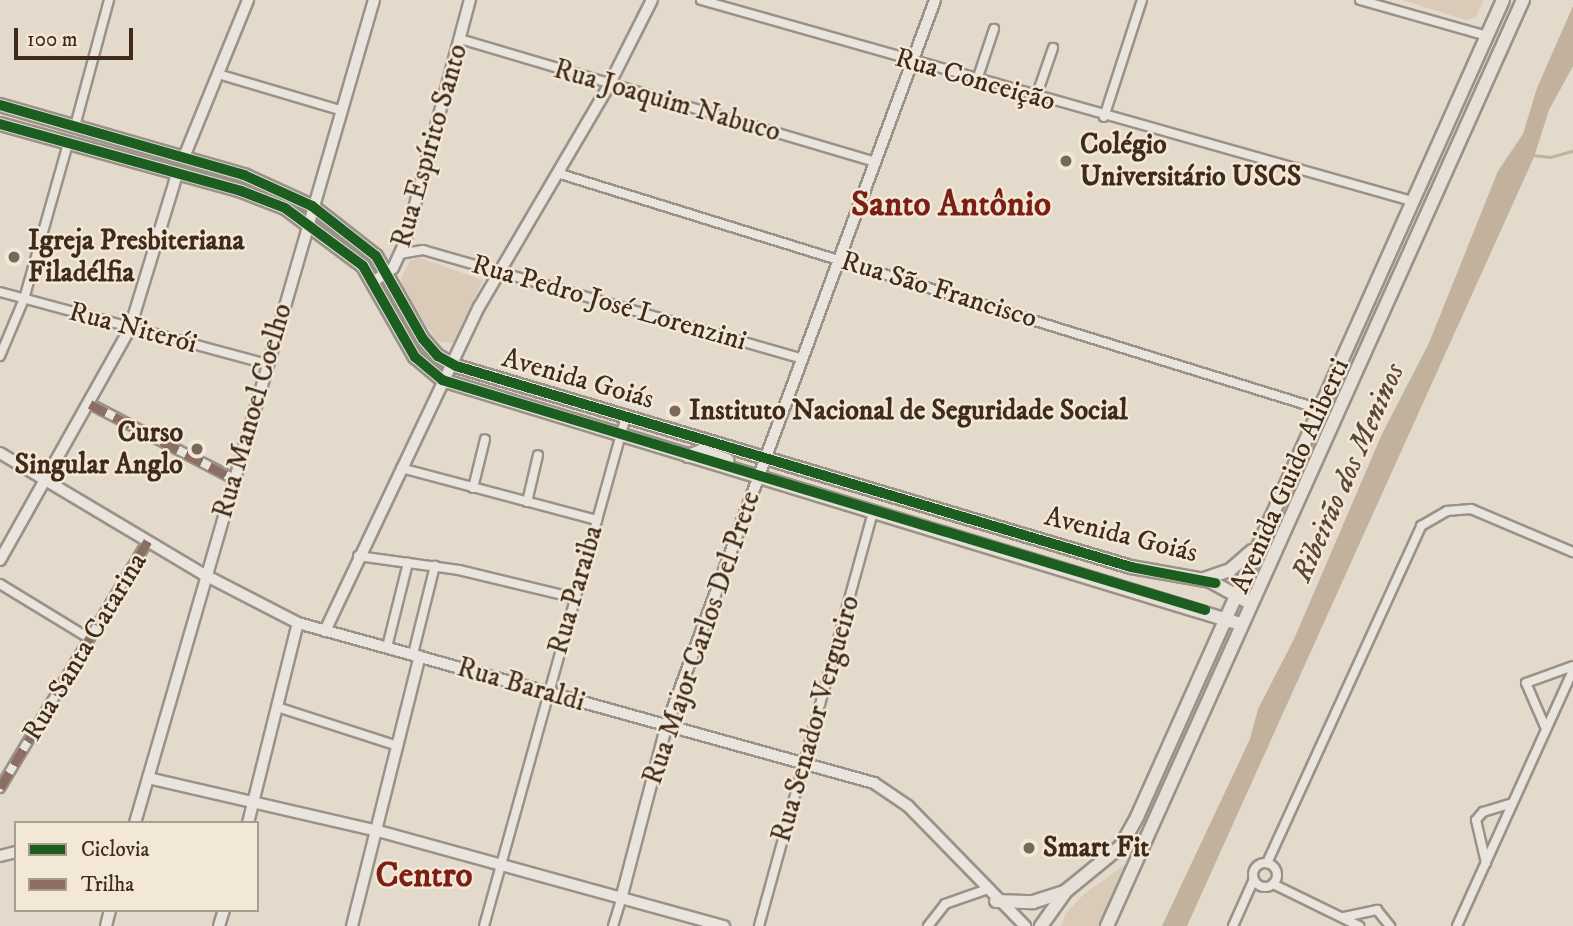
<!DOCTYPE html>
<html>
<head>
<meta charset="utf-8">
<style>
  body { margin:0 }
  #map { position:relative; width:1573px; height:926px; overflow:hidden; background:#e3dacc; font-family:"IM FELL DW Pica",serif }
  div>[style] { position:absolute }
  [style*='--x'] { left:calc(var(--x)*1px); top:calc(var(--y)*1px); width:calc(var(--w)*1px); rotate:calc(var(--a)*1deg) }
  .green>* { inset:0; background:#d9cbb7 }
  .water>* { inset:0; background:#c1b19d }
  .stream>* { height:2.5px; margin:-1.25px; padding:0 1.25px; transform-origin:1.25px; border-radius:1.25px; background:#c1b19d }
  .roads { filter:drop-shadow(2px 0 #9a9288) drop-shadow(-2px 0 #9a9288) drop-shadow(0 2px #9a9288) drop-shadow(0 -2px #9a9288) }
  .street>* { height:8px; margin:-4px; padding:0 4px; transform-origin:4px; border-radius:4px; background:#e9e4dd }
  .street>.ring { margin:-4px; padding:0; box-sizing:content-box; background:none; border:8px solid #e9e4dd; border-radius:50% }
  .secondary>* { height:10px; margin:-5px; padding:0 5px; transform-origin:5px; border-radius:5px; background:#e9e4dd }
  .primary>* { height:12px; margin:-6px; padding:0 6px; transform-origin:6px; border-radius:6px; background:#e6e0d8 }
  .quiet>* { height:9px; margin-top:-4.5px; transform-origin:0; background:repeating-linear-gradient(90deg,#8d6e63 0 18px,transparent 0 27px) }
  .cycleway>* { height:10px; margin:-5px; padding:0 5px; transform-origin:5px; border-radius:5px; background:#1b5e20 }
  .dots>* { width:19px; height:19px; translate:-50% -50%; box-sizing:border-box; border:4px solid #f3e8d7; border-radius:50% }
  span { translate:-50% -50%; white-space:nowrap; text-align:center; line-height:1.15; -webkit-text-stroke:5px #f3e8d7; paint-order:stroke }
  .street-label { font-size:28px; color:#402b1a }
  .poi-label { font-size:28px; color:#402b1a; font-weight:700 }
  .left { translate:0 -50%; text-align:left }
  .right { translate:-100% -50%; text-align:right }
  .water-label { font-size:30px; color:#5c4836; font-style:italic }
  .district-label { font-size:35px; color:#7a1f14; font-weight:700 }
  .legend { position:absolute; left:14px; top:821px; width:245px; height:91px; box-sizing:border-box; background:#f3e8d7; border:2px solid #ab9c8b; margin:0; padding:9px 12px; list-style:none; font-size:21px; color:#402b1a }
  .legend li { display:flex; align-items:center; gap:14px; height:35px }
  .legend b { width:35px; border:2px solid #ab9c8b }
  .scale { position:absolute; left:14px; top:28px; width:119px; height:32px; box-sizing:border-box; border:4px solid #402b1a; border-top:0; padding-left:9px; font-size:21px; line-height:24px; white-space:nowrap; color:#402b1a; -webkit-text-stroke:5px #f3e8d7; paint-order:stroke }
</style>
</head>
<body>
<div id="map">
  <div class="green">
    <i style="clip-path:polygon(1402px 0,1484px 0,1475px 18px,1466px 20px)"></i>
    <i style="clip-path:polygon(420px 258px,483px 280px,453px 343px,437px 341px,403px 290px,401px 279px,410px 260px)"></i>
    <i style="clip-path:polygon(1130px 861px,1100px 926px,1061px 926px,1066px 913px,1083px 895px)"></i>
  </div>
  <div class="water">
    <i style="clip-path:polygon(1573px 6px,1573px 66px,1549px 110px,1534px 157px,1187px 926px,1162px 926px,1250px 739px,1258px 709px,1294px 639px,1382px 434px,1429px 343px,1498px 171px,1523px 134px,1537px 88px)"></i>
  </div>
  <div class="stream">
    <i style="--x:1532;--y:155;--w:18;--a:6"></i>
    <i style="--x:1550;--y:157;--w:24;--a:-15"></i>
  </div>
  <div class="roads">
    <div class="street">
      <i style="--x:701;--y:0;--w:739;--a:15.79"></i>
      <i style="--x:1360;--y:0;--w:132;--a:15.8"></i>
      <i style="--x:460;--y:39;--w:432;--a:16.5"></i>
      <i style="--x:218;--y:74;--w:130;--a:16.5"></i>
      <i style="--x:977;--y:80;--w:54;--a:-71.6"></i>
      <i style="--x:1036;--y:97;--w:52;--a:-70.9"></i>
      <i style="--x:1104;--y:117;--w:123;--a:-72"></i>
      <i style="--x:75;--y:126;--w:131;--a:-74.9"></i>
      <i style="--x:557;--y:173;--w:799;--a:17.19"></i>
      <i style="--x:400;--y:254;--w:23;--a:-10"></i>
      <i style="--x:423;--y:250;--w:395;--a:16"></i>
      <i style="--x:0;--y:292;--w:276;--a:15.1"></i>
      <i style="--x:0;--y:356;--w:62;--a:-67.2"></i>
      <i style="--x:24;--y:299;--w:161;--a:-74.2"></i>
      <i style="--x:90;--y:404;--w:162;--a:27.5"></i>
      <i style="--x:401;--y:468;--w:203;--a:14.9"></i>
      <i style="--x:473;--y:488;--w:50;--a:-76.2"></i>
      <i style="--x:527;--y:502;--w:48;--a:-76.8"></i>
      <i style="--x:358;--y:556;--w:102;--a:7.9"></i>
      <i style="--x:459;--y:570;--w:119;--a:13.6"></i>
      <i style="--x:0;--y:584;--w:105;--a:31.4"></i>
      <i style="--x:387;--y:647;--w:87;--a:-76"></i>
      <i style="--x:413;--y:654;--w:91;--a:-76"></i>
      <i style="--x:277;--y:707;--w:127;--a:17.9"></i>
      <i style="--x:1546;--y:729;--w:50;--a:-113.5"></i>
      <i style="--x:1526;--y:683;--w:50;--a:-19.9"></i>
      <i style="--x:0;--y:788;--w:288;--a:-59.1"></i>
      <i style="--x:1267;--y:863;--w:371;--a:-65.4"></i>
      <i style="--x:1421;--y:526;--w:30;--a:-30"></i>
      <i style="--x:1447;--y:511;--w:24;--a:-5"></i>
      <i style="--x:1471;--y:509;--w:111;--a:22.9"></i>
      <i style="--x:1486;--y:863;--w:44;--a:-103.1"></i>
      <i style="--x:1476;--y:820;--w:11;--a:-49"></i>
      <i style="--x:1483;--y:812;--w:30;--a:-17"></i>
      <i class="ring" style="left:1253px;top:863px;width:16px;height:16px"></i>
      <i style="--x:1273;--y:884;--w:96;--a:26"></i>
      <i style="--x:1344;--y:917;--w:34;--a:-12"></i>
      <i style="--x:1377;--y:910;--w:21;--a:51"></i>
      <i style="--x:484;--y:926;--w:529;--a:-74.44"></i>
      <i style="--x:613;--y:926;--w:28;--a:-73"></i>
      <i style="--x:759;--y:926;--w:429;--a:-74.6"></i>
      <i style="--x:928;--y:926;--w:28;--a:-52"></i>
      <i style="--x:945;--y:904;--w:42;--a:-19.3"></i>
      <i style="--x:1233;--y:926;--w:51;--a:-65.9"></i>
      <i style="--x:1457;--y:926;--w:281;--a:-65.6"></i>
    </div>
    <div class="secondary">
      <i style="--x:184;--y:157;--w:170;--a:-67.8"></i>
      <i style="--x:373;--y:282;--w:24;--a:-35"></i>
      <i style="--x:393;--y:268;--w:29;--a:-65"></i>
      <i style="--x:405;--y:242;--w:251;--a:-75"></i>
      <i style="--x:0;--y:453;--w:239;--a:30.8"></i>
      <i style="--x:205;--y:575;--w:105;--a:27.3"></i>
      <i style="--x:298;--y:623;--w:598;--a:15.52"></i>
      <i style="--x:874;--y:783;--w:41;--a:34.1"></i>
      <i style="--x:908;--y:806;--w:168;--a:45.7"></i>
      <i style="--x:0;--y:560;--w:266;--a:-60.7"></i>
      <i style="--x:130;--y:328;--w:161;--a:-73"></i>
      <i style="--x:325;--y:631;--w:359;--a:-64.6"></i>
      <i style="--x:479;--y:307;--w:257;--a:-59.6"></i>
      <i style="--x:609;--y:85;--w:95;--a:-63.2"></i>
      <i style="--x:148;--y:778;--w:236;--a:13"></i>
      <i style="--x:378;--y:831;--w:359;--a:15.4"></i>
      <i style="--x:135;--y:823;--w:857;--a:-73.81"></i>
      <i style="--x:248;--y:823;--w:206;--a:-76"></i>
      <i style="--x:0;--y:856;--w:16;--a:-14"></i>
      <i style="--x:621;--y:899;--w:178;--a:-75.3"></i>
      <i style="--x:666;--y:727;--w:775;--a:-69.69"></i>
      <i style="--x:106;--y:926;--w:16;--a:-76"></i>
      <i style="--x:219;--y:926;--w:17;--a:-73"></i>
      <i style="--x:352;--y:926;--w:278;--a:-75.9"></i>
    </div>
    <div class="primary">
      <i style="--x:0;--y:105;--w:254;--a:16"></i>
      <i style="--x:244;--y:175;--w:75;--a:24.5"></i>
      <i style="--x:312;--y:206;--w:81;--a:38"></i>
      <i style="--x:376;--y:256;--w:95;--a:60.5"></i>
      <i style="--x:423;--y:339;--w:23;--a:49"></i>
      <i style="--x:438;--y:356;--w:21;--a:29"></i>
      <i style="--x:456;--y:366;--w:704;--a:16.58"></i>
      <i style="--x:1131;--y:567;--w:80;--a:10"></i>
      <i style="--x:1210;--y:581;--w:46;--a:28.8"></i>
      <i style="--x:0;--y:124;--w:250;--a:15.5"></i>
      <i style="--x:241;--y:191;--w:47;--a:21.1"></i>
      <i style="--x:285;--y:208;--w:97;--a:36.6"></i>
      <i style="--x:363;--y:266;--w:105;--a:60.3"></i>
      <i style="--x:415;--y:357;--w:35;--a:40"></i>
      <i style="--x:442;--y:380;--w:834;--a:17"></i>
      <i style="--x:688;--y:456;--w:14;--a:-21"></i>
      <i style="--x:701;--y:451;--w:28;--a:19"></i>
      <i style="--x:1204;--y:579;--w:28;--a:-19"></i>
      <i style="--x:1230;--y:570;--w:29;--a:-41"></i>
      <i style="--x:996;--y:901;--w:37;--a:2"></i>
      <i style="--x:1033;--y:902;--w:32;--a:-18"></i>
      <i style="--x:1041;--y:926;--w:43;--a:-54.5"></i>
      <i style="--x:1066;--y:891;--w:71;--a:-39.3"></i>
      <i style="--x:1121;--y:846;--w:33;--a:-61"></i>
      <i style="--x:1137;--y:817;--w:895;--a:-65.87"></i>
      <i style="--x:1107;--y:926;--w:1015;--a:-65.81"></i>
    </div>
  </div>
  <div class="quiet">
    <i style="--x:90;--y:404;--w:162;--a:27.5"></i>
    <i style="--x:0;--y:788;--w:288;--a:-59.1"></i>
  </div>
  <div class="cycleway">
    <i style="--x:0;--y:105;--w:254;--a:16"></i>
    <i style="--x:244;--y:175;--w:75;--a:24.5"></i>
    <i style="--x:312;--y:206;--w:81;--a:38"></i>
    <i style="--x:376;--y:256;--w:95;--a:60.5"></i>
    <i style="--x:423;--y:339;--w:23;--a:49"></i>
    <i style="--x:438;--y:356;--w:21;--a:29"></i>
    <i style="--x:456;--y:366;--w:704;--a:16.58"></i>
    <i style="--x:1131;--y:567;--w:86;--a:10.8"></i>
    <i style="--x:0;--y:124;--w:250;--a:15.5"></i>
    <i style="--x:241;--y:191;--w:47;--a:21.1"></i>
    <i style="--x:285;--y:208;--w:97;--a:36.6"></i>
    <i style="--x:363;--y:266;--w:105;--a:60.3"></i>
    <i style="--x:415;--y:357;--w:35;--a:40"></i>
    <i style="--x:442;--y:380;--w:797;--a:16.77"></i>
  </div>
  <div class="dots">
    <i style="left:1066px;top:161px;background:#796858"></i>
    <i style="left:14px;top:257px;background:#796858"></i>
    <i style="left:675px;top:411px;background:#796858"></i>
    <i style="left:197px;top:449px;background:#796858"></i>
    <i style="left:1029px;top:848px;background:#796858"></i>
  </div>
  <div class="street-label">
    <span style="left:975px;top:80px;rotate:16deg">Rua Conceição</span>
    <span style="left:667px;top:101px;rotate:16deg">Rua Joaquim Nabuco</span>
    <span style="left:430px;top:146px;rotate:-74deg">Rua Espírito Santo</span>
    <span style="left:939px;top:290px;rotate:17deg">Rua São Francisco</span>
    <span style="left:609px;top:303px;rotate:16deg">Rua Pedro José Lorenzini</span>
    <span style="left:133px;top:328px;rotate:15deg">Rua Niterói</span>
    <span style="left:578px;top:379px;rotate:16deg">Avenida Goiás</span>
    <span style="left:253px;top:411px;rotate:-74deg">Rua Manoel Coelho</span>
    <span style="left:1290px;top:476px;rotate:-66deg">Avenida Guido Aliberti</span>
    <span style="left:1121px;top:535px;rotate:14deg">Avenida Goiás</span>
    <span style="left:576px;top:590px;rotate:-74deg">Rua Paraiba</span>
    <span style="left:702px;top:638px;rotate:-71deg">Rua Major Carlos Del Prete</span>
    <span style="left:85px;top:647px;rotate:-59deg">Rua Santa Catarina</span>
    <span style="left:521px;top:685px;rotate:16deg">Rua Baraldi</span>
    <span style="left:816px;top:719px;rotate:-74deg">Rua Senador Vergueiro</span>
  </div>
  <div class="poi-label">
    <span class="left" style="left:1080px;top:161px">Colégio<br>Universitário USCS</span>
    <span class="left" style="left:28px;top:257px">Igreja Presbiteriana<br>Filadélfia</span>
    <span class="left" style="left:689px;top:411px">Instituto Nacional de Seguridade Social</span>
    <span class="right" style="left:183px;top:449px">Curso<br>Singular Anglo</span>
    <span class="left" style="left:1043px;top:848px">Smart Fit</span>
  </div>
  <div class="water-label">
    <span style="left:1349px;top:473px;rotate:-66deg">Ribeirão dos Meninos</span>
  </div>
  <div class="district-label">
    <span style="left:951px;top:205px">Santo Antônio</span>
    <span style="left:424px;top:876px">Centro</span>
  </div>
  <ul class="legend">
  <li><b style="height:9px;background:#1b5e20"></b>Ciclovia</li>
  <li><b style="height:9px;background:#8d6e63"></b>Trilha</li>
  </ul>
  <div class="scale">100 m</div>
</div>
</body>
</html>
